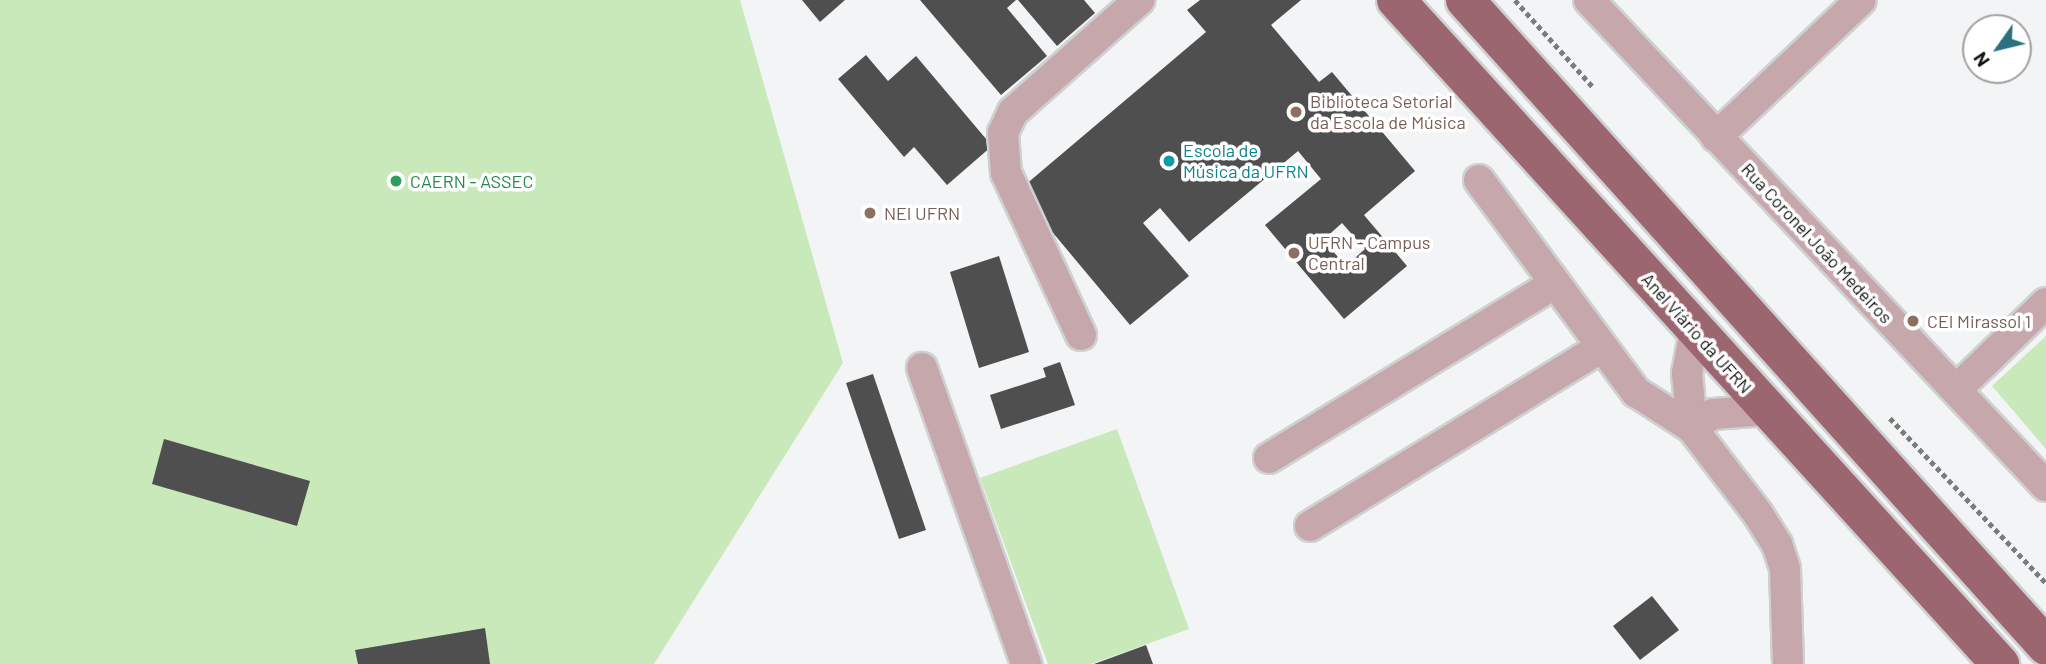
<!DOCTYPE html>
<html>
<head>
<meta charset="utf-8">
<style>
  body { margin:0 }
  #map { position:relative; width:2046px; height:664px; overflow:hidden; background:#f3f4f5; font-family:Barlow,sans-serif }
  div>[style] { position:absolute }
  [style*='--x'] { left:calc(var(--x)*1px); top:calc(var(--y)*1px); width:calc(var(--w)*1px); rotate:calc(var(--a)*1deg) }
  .green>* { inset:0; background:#cae9ba }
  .building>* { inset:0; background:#4f4f50 }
  .path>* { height:4.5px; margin-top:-2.25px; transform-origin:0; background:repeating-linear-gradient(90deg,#7b7c7c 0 5px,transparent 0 8.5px) }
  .roads { filter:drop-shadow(2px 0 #cfd0d1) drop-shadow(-2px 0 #cfd0d1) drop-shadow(0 2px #cfd0d1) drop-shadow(0 -2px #cfd0d1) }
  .minor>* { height:30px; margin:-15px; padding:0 15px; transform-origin:15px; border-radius:15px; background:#c6a7ac }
  .major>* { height:38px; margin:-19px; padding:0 19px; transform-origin:19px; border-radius:19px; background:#9c6670 }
  .dots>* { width:19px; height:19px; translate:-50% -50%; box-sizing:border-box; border:4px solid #fff; border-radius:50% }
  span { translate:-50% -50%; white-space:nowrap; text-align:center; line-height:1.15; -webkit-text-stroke:7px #fff; paint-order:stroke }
  .education-label { font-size:18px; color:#785e54 }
  .left { translate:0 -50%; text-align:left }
  .culture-label { font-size:18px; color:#0d838f }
  .leisure-label { font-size:18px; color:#27864d }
  .street-label { font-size:18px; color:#131414 }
  .north { position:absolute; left:1962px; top:14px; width:70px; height:70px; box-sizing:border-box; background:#fff; border:2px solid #a1a1a1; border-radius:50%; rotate:236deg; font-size:19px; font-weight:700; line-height:28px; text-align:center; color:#131414 }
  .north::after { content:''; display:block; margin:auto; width:24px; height:32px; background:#2b717f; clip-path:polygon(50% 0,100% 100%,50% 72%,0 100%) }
</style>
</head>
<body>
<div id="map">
  <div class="green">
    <i style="clip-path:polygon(0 0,740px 0,843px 363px,654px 664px,0 664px)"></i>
    <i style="clip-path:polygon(2046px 336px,2046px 449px,1992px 386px)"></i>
    <i style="clip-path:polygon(1117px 429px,1189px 629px,1091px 664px,1048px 664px,980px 478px)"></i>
  </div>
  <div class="building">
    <i style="clip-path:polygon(802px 0,845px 0,820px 22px)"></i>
    <i style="clip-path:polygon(920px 0,1016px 0,1007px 8px,1047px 56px,1001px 95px)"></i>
    <i style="clip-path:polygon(1018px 0,1084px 0,1095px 13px,1057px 46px)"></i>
    <i style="clip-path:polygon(evenodd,1200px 0,1301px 0,1271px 25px,1319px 82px,1332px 72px,1415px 171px,1364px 215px,1407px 266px,1344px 319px,1265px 225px,1321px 179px,1298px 151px,1189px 242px,1160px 208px,1143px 223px,1189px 276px,1130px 325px,1018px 191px,1206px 32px,1187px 10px,1200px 0,1342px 223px,1365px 249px,1346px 266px,1323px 240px,1342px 223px)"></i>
    <i style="clip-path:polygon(866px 55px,888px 81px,916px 56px,992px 146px,947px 185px,914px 147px,904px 157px,838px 79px)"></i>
    <i style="clip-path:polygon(999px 256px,1029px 352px,979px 368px,950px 272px)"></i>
    <i style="clip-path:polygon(1060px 362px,1075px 405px,1001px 429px,990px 395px,1046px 377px,1043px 368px)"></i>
    <i style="clip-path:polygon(873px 374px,926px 530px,899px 539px,846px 383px)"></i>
    <i style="clip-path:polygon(164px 439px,310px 481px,297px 526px,152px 484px)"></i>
    <i style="clip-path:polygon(1652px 596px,1679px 630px,1640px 660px,1613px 626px)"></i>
    <i style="clip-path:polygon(485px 628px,490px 664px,358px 664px,355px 650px)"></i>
    <i style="clip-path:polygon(1146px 645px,1153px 664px,1094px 664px)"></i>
  </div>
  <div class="path">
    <i style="--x:1515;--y:0;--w:118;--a:48.1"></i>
    <i style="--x:1890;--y:418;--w:227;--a:46.6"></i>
  </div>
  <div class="roads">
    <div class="minor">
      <i style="--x:1589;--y:0;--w:667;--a:46.76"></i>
      <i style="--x:1716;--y:137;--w:199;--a:-43.4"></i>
      <i style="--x:1479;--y:180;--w:264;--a:53.5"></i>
      <i style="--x:1636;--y:392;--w:67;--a:32.7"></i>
      <i style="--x:1692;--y:428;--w:108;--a:52.5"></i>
      <i style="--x:1758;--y:514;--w:36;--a:58"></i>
      <i style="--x:1777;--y:544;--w:26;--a:72"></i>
      <i style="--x:1785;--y:569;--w:95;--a:88.2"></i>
      <i style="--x:1081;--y:335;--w:179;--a:-114.8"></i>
      <i style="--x:1006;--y:173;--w:40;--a:-94.3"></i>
      <i style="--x:1003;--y:133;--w:23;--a:-65"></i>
      <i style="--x:1013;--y:112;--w:169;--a:-41.6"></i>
      <i style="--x:922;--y:368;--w:314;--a:70.6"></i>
      <i style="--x:1958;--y:388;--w:122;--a:-44"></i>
      <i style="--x:1692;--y:428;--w:55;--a:-95.2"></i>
      <i style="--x:1687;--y:373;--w:43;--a:-79.2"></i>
      <i style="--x:1692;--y:428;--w:25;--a:-34"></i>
      <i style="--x:1713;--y:414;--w:54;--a:-4.2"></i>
      <i style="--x:1269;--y:458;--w:334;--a:-31.4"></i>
      <i style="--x:1310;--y:526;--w:342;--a:-31.5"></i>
    </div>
    <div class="major">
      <i style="--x:1396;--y:0;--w:898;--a:47.71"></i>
      <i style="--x:1465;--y:0;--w:869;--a:48.03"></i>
    </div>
  </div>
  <div class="dots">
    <i style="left:1296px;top:112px;background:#8d6e63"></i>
    <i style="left:1169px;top:161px;background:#0f9aa8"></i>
    <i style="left:396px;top:181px;background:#2e9e5b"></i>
    <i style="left:870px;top:213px;background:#8d6e63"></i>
    <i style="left:1294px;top:253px;background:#8d6e63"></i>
    <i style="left:1913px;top:321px;background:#8d6e63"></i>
  </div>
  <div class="education-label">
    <span class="left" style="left:1310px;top:112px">Biblioteca Setorial<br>da Escola de Música</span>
    <span class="left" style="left:884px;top:213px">NEI UFRN</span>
    <span class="left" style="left:1308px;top:253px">UFRN - Campus<br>Central</span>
    <span class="left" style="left:1927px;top:321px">CEI Mirassol 1</span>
  </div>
  <div class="culture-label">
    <span class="left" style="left:1183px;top:161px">Escola de<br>Música da UFRN</span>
  </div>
  <div class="leisure-label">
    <span class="left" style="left:410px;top:181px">CAERN - ASSEC</span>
  </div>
  <div class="street-label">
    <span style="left:1817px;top:243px;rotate:47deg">Rua Coronel João Medeiros</span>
    <span style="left:1697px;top:333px;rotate:48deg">Anel Viário da UFRN</span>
  </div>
  <div class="north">N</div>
</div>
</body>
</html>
